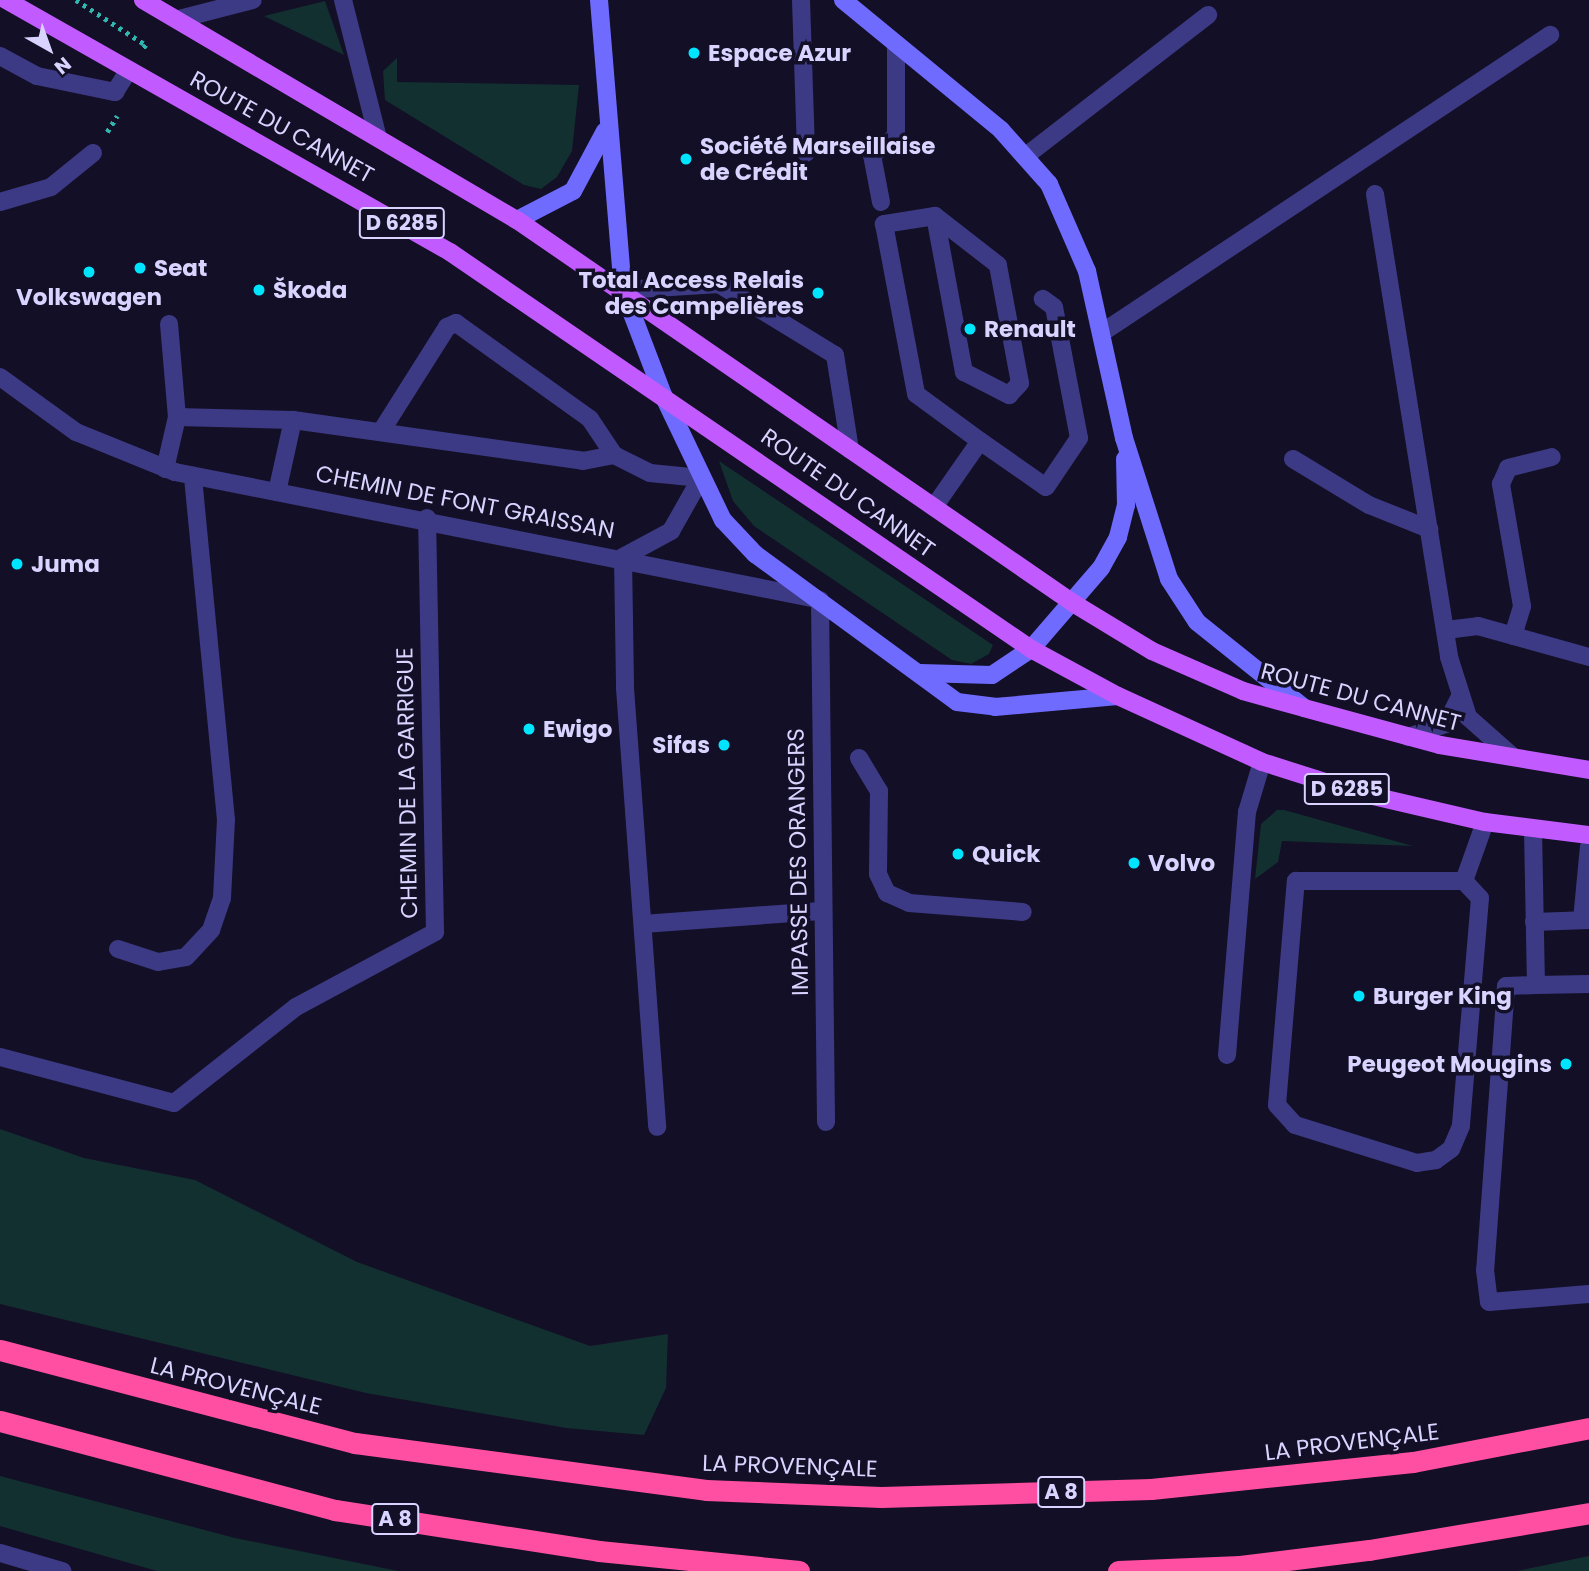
<!DOCTYPE html>
<html>
<head>
<meta charset="utf-8">
<style>
  body { margin:0 }
  #map { position:relative; width:1589px; height:1571px; overflow:hidden; background:#130f26; font-family:Poppins,sans-serif }
  div>[style] { position:absolute }
  [style*='--x'] { left:calc(var(--x)*1px); top:calc(var(--y)*1px); width:calc(var(--w)*1px); rotate:calc(var(--a)*1deg) }
  .green>* { inset:0; background:#12302f }
  .path>* { height:4.5px; margin-top:-2.25px; transform-origin:0; background:repeating-linear-gradient(90deg,#2fb8b0 0 3.5px,transparent 0 8.5px) }
  .service>* { height:18px; margin:-9px; padding:0 9px; transform-origin:9px; border-radius:9px; background:#3d3a85 }
  .minor>* { height:18px; margin:-9px; padding:0 9px; transform-origin:9px; border-radius:9px; background:#3d3a85 }
  .tertiary>* { height:18px; margin:-9px; padding:0 9px; transform-origin:9px; border-radius:9px; background:#3d3a85 }
  .secondary>* { height:18px; margin:-9px; padding:0 9px; transform-origin:9px; border-radius:9px; background:#6f6bff }
  .primary>* { height:18px; margin:-9px; padding:0 9px; transform-origin:9px; border-radius:9px; background:#c25bff }
  .motorway>* { height:21px; margin:-10.5px; padding:0 10.5px; transform-origin:10.5px; border-radius:10.5px; background:#ff4fa3 }
  .dots>* { width:19px; height:19px; translate:-50% -50%; box-sizing:border-box; border:4px solid #130f26; border-radius:50% }
  span { translate:-50% -50%; white-space:nowrap; text-align:center; line-height:1.15; -webkit-text-stroke:7px #130f26; paint-order:stroke }
  .shield-label span { padding:2px 5px; background:#130f26; border:2px solid; border-radius:5px; -webkit-text-stroke-width:0 }
  .shield-label { font-size:21px; color:#d9d4ff; font-weight:700 }
  .poi-label { font-size:23px; color:#d9d4ff; font-weight:700 }
  .left { translate:0 -50%; text-align:left }
  .right { translate:-100% -50%; text-align:right }
  .street-label { font-size:23px; color:#d9d4ff }
  .north { position:absolute; left:14px; top:14px; width:70px; height:70px; -webkit-text-stroke:5px #130f26; paint-order:stroke; rotate:140deg; font-size:19px; font-weight:700; line-height:28px; text-align:center; color:#d9d4ff }
  .north::after { content:''; display:block; margin:auto; width:24px; height:32px; background:#d9d4ff; clip-path:polygon(50% 0,100% 100%,50% 72%,0 100%) }
</style>
</head>
<body>
<div id="map">
  <div class="green">
    <i style="clip-path:polygon(325px 1px,344px 55px,264px 16px)"></i>
    <i style="clip-path:polygon(397px 58px,397px 82px,579px 85px,572px 151px,557px 177px,541px 189px,524px 185px,385px 100px,383px 71px)"></i>
    <i style="clip-path:polygon(719px 461px,993px 645px,989px 654px,971px 664px,952px 660px,754px 526px,733px 501px)"></i>
    <i style="clip-path:polygon(1277px 810px,1284px 810px,1413px 846px,1282px 841px,1278px 862px,1255px 879px,1261px 824px)"></i>
    <i style="clip-path:polygon(0 1129px,84px 1158px,195px 1180px,357px 1262px,590px 1346px,668px 1334px,666px 1388px,644px 1435px,566px 1428px,366px 1393px,0 1304px)"></i>
    <i style="clip-path:polygon(0 1476px,235px 1538px,398px 1571px,157px 1571px,0 1526px)"></i>
    <i style="clip-path:polygon(1589px 1556px,1589px 1571px,1517px 1571px)"></i>
  </div>
  <div class="path">
    <i style="--x:76;--y:0;--w:83;--a:32.7"></i>
    <i style="--x:146;--y:45;--w:5;--a:127"></i>
    <i style="--x:107;--y:132;--w:19;--a:-58"></i>
  </div>
  <div class="service">
    <i style="--x:343;--y:0;--w:138;--a:75.8"></i>
    <i style="--x:801;--y:0;--w:153;--a:88.1"></i>
    <i style="--x:179;--y:19;--w:76;--a:-14.4"></i>
    <i style="--x:0;--y:56;--w:42;--a:28.4"></i>
    <i style="--x:37;--y:76;--w:80;--a:11.6"></i>
    <i style="--x:115;--y:92;--w:26;--a:-58"></i>
    <i style="--x:1027;--y:155;--w:229;--a:-37.7"></i>
    <i style="--x:1375;--y:194;--w:469;--a:80.9"></i>
    <i style="--x:0;--y:202;--w:53;--a:-16.4"></i>
    <i style="--x:51;--y:187;--w:54;--a:-39"></i>
    <i style="--x:881;--y:202;--w:48;--a:-100.8"></i>
    <i style="--x:872;--y:155;--w:31;--a:-38"></i>
    <i style="--x:896;--y:136;--w:92;--a:-90"></i>
    <i style="--x:935;--y:216;--w:159;--a:79.5"></i>
    <i style="--x:964;--y:372;--w:51;--a:27.1"></i>
    <i style="--x:1009;--y:395;--w:16;--a:-47"></i>
    <i style="--x:1020;--y:383;--w:120;--a:-100.6"></i>
    <i style="--x:998;--y:265;--w:80;--a:-142.1"></i>
    <i style="--x:935;--y:216;--w:52;--a:171.1"></i>
    <i style="--x:884;--y:224;--w:173;--a:79.3"></i>
    <i style="--x:916;--y:394;--w:79;--a:36.3"></i>
    <i style="--x:623;--y:290;--w:96;--a:-3.6"></i>
    <i style="--x:719;--y:284;--w:136;--a:31.5"></i>
    <i style="--x:835;--y:355;--w:96;--a:81"></i>
    <i style="--x:169;--y:324;--w:93;--a:85.1"></i>
    <i style="--x:1103;--y:332;--w:537;--a:-33.6"></i>
    <i style="--x:382;--y:430;--w:122;--a:-57.7"></i>
    <i style="--x:447;--y:327;--w:10;--a:-24"></i>
    <i style="--x:456;--y:323;--w:165;--a:35.6"></i>
    <i style="--x:590;--y:419;--w:43;--a:56.3"></i>
    <i style="--x:1293;--y:459;--w:89;--a:31.2"></i>
    <i style="--x:1369;--y:505;--w:65;--a:21.8"></i>
    <i style="--x:165;--y:469;--w:53;--a:-77"></i>
    <i style="--x:177;--y:417;--w:116;--a:1.5"></i>
    <i style="--x:277;--y:492;--w:74;--a:-77.5"></i>
    <i style="--x:293;--y:420;--w:293;--a:8"></i>
    <i style="--x:583;--y:461;--w:32;--a:-11"></i>
    <i style="--x:614;--y:455;--w:40;--a:26.6"></i>
    <i style="--x:650;--y:473;--w:51;--a:5.6"></i>
    <i style="--x:934;--y:507;--w:80;--a:-55.1"></i>
    <i style="--x:980;--y:441;--w:80;--a:34.9"></i>
    <i style="--x:1046;--y:487;--w:59;--a:-56"></i>
    <i style="--x:1079;--y:438;--w:133;--a:-100.8"></i>
    <i style="--x:1054;--y:307;--w:14;--a:-144"></i>
    <i style="--x:1446;--y:630;--w:32;--a:-7"></i>
    <i style="--x:1478;--y:626;--w:115;--a:15.6"></i>
    <i style="--x:1513;--y:636;--w:31;--a:-73"></i>
    <i style="--x:1522;--y:606;--w:124;--a:-99.8"></i>
    <i style="--x:1501;--y:484;--w:17;--a:-66"></i>
    <i style="--x:1508;--y:468;--w:45;--a:-14"></i>
    <i style="--x:859;--y:758;--w:39;--a:59"></i>
    <i style="--x:879;--y:791;--w:83;--a:90.7"></i>
    <i style="--x:878;--y:874;--w:21;--a:65"></i>
    <i style="--x:887;--y:893;--w:24;--a:24"></i>
    <i style="--x:909;--y:903;--w:114;--a:4.5"></i>
    <i style="--x:1533;--y:830;--w:155;--a:88.9"></i>
    <i style="--x:1536;--y:985;--w:53;--a:-1.1"></i>
    <i style="--x:1296;--y:881;--w:168;--a:0"></i>
    <i style="--x:1464;--y:881;--w:23;--a:47"></i>
    <i style="--x:1480;--y:898;--w:229;--a:94.8"></i>
    <i style="--x:1461;--y:1126;--w:25;--a:113"></i>
    <i style="--x:1451;--y:1149;--w:19;--a:144"></i>
    <i style="--x:1436;--y:1160;--w:19;--a:171"></i>
    <i style="--x:1417;--y:1163;--w:128;--a:-162.7"></i>
    <i style="--x:1295;--y:1125;--w:27;--a:-132"></i>
    <i style="--x:1277;--y:1105;--w:225;--a:-85.2"></i>
    <i style="--x:1464;--y:881;--w:63;--a:-70.4"></i>
    <i style="--x:1582;--y:920;--w:74;--a:-84.6"></i>
    <i style="--x:1534;--y:922;--w:55;--a:-2.1"></i>
    <i style="--x:118;--y:949;--w:42;--a:18"></i>
    <i style="--x:158;--y:962;--w:28;--a:-10"></i>
    <i style="--x:186;--y:957;--w:37;--a:-47"></i>
    <i style="--x:211;--y:930;--w:34;--a:-71"></i>
    <i style="--x:222;--y:898;--w:78;--a:-87.1"></i>
    <i style="--x:226;--y:820;--w:346;--a:-95.5"></i>
    <i style="--x:1536;--y:985;--w:30;--a:178"></i>
    <i style="--x:1506;--y:986;--w:285;--a:94.2"></i>
    <i style="--x:1485;--y:1270;--w:32;--a:83"></i>
    <i style="--x:1489;--y:1302;--w:100;--a:-4.6"></i>
  </div>
  <div class="minor">
    <i style="--x:623;--y:557;--w:131;--a:89.1"></i>
    <i style="--x:625;--y:688;--w:440;--a:85.8"></i>
    <i style="--x:820;--y:600;--w:522;--a:89.34"></i>
    <i style="--x:1449;--y:657;--w:63;--a:72.4"></i>
    <i style="--x:1468;--y:717;--w:60;--a:41.6"></i>
    <i style="--x:1408;--y:737;--w:40;--a:-18.9"></i>
    <i style="--x:1446;--y:724;--w:29;--a:-63"></i>
    <i style="--x:643;--y:924;--w:178;--a:-4.2"></i>
    <i style="--x:1227;--y:1055;--w:244;--a:-85.3"></i>
    <i style="--x:1247;--y:812;--w:52;--a:-73.3"></i>
    <i style="--x:0;--y:1057;--w:180;--a:14.8"></i>
    <i style="--x:174;--y:1103;--w:155;--a:-38.2"></i>
    <i style="--x:296;--y:1007;--w:158;--a:-28.3"></i>
    <i style="--x:435;--y:932;--w:414;--a:-91.1"></i>
  </div>
  <div class="tertiary">
    <i style="--x:0;--y:377;--w:94;--a:35.9"></i>
    <i style="--x:76;--y:432;--w:107;--a:22"></i>
    <i style="--x:175;--y:472;--w:654;--a:11.19"></i>
    <i style="--x:623;--y:557;--w:55;--a:-28.4"></i>
    <i style="--x:671;--y:531;--w:61;--a:-60.5"></i>
    <i style="--x:0;--y:1553;--w:65;--a:16.2"></i>
  </div>
  <div class="secondary">
    <i style="--x:599;--y:0;--w:291;--a:85.3"></i>
    <i style="--x:623;--y:290;--w:112;--a:69.1"></i>
    <i style="--x:663;--y:395;--w:139;--a:64.4"></i>
    <i style="--x:723;--y:520;--w:47;--a:46.7"></i>
    <i style="--x:755;--y:554;--w:250;--a:36.2"></i>
    <i style="--x:957;--y:702;--w:38;--a:7"></i>
    <i style="--x:995;--y:707;--w:123;--a:-5.1"></i>
    <i style="--x:843;--y:0;--w:205;--a:39.4"></i>
    <i style="--x:1001;--y:130;--w:72;--a:48.4"></i>
    <i style="--x:1049;--y:184;--w:95;--a:66.4"></i>
    <i style="--x:1087;--y:271;--w:171;--a:77.5"></i>
    <i style="--x:1124;--y:438;--w:148;--a:72.3"></i>
    <i style="--x:1169;--y:579;--w:51;--a:56.9"></i>
    <i style="--x:1197;--y:622;--w:136;--a:38.7"></i>
    <i style="--x:517;--y:220;--w:63;--a:-27.4"></i>
    <i style="--x:573;--y:191;--w:68;--a:-61.9"></i>
    <i style="--x:920;--y:673;--w:72;--a:1.6"></i>
    <i style="--x:992;--y:675;--w:47;--a:-33.7"></i>
    <i style="--x:1031;--y:649;--w:107;--a:-49.2"></i>
    <i style="--x:1101;--y:568;--w:35;--a:-61"></i>
    <i style="--x:1118;--y:537;--w:33;--a:-76"></i>
    <i style="--x:1126;--y:505;--w:46;--a:-91.2"></i>
  </div>
  <div class="primary">
    <i style="--x:6;--y:0;--w:511;--a:29.58"></i>
    <i style="--x:450;--y:252;--w:704;--a:34.34"></i>
    <i style="--x:1031;--y:649;--w:99;--a:28.4"></i>
    <i style="--x:1118;--y:696;--w:158;--a:24.6"></i>
    <i style="--x:1262;--y:762;--w:103;--a:17.6"></i>
    <i style="--x:1360;--y:793;--w:128;--a:13.1"></i>
    <i style="--x:1485;--y:822;--w:105;--a:7.1"></i>
    <i style="--x:143;--y:0;--w:434;--a:30.5"></i>
    <i style="--x:517;--y:220;--w:675;--a:34.56"></i>
    <i style="--x:1073;--y:603;--w:92;--a:31.3"></i>
    <i style="--x:1152;--y:651;--w:99;--a:23.7"></i>
    <i style="--x:1243;--y:691;--w:63;--a:15.6"></i>
    <i style="--x:1304;--y:708;--w:141;--a:15.2"></i>
    <i style="--x:1440;--y:745;--w:151;--a:9.5"></i>
  </div>
  <div class="motorway">
    <i style="--x:0;--y:1350;--w:367;--a:14.7"></i>
    <i style="--x:355;--y:1443;--w:354;--a:7.6"></i>
    <i style="--x:706;--y:1490;--w:175;--a:2.3"></i>
    <i style="--x:881;--y:1497;--w:270;--a:-1.7"></i>
    <i style="--x:1151;--y:1489;--w:263;--a:-5.9"></i>
    <i style="--x:1413;--y:1462;--w:179;--a:-10.9"></i>
    <i style="--x:0;--y:1421;--w:347;--a:14.9"></i>
    <i style="--x:335;--y:1510;--w:267;--a:8.8"></i>
    <i style="--x:599;--y:1551;--w:201;--a:5.7"></i>
    <i style="--x:1118;--y:1571;--w:122;--a:-2.3"></i>
    <i style="--x:1240;--y:1566;--w:130;--a:-7.1"></i>
    <i style="--x:1369;--y:1550;--w:223;--a:-9.5"></i>
  </div>
  <div class="dots">
    <i style="left:694px;top:53px;background:#00e5ff"></i>
    <i style="left:686px;top:159px;background:#00e5ff"></i>
    <i style="left:140px;top:268px;background:#00e5ff"></i>
    <i style="left:89px;top:272px;background:#00e5ff"></i>
    <i style="left:259px;top:290px;background:#00e5ff"></i>
    <i style="left:818px;top:293px;background:#00e5ff"></i>
    <i style="left:970px;top:329px;background:#00e5ff"></i>
    <i style="left:17px;top:564px;background:#00e5ff"></i>
    <i style="left:529px;top:729px;background:#00e5ff"></i>
    <i style="left:724px;top:745px;background:#00e5ff"></i>
    <i style="left:958px;top:854px;background:#00e5ff"></i>
    <i style="left:1134px;top:863px;background:#00e5ff"></i>
    <i style="left:1359px;top:996px;background:#00e5ff"></i>
    <i style="left:1566px;top:1064px;background:#00e5ff"></i>
  </div>
  <div class="shield-label">
    <span style="left:402px;top:223px">D 6285</span>
    <span style="left:1347px;top:789px">D 6285</span>
    <span style="left:1061px;top:1492px">A 8</span>
    <span style="left:395px;top:1519px">A 8</span>
  </div>
  <div class="poi-label">
    <span class="left" style="left:708px;top:53px">Espace Azur</span>
    <span class="left" style="left:700px;top:159px">Société Marseillaise<br>de Crédit</span>
    <span class="left" style="left:154px;top:268px">Seat</span>
    <span class="right" style="left:804px;top:293px">Total Access Relais<br>des Campelières</span>
    <span class="left" style="left:273px;top:290px">Škoda</span>
    <span style="left:89px;top:297px">Volkswagen</span>
    <span class="left" style="left:984px;top:329px">Renault</span>
    <span class="left" style="left:31px;top:564px">Juma</span>
    <span class="left" style="left:543px;top:729px">Ewigo</span>
    <span class="right" style="left:710px;top:745px">Sifas</span>
    <span class="left" style="left:972px;top:854px">Quick</span>
    <span class="left" style="left:1148px;top:863px">Volvo</span>
    <span class="left" style="left:1373px;top:996px">Burger King</span>
    <span class="right" style="left:1552px;top:1064px">Peugeot Mougins</span>
  </div>
  <div class="street-label">
    <span style="left:282px;top:127px;rotate:29deg">ROUTE DU CANNET</span>
    <span style="left:848px;top:493px;rotate:35deg">ROUTE DU CANNET</span>
    <span style="left:465px;top:502px;rotate:11deg">CHEMIN DE FONT GRAISSAN</span>
    <span style="left:1361px;top:697px;rotate:15deg">ROUTE DU CANNET</span>
    <span style="left:407px;top:783px;rotate:-91deg">CHEMIN DE LA GARRIGUE</span>
    <span style="left:798px;top:862px;rotate:-91deg">IMPASSE DES ORANGERS</span>
    <span style="left:236px;top:1386px;rotate:14deg">LA PROVENÇALE</span>
    <span style="left:1352px;top:1442px;rotate:-7deg">LA PROVENÇALE</span>
    <span style="left:790px;top:1466px;rotate:2deg">LA PROVENÇALE</span>
  </div>
  <div class="north">N</div>
</div>
</body>
</html>
